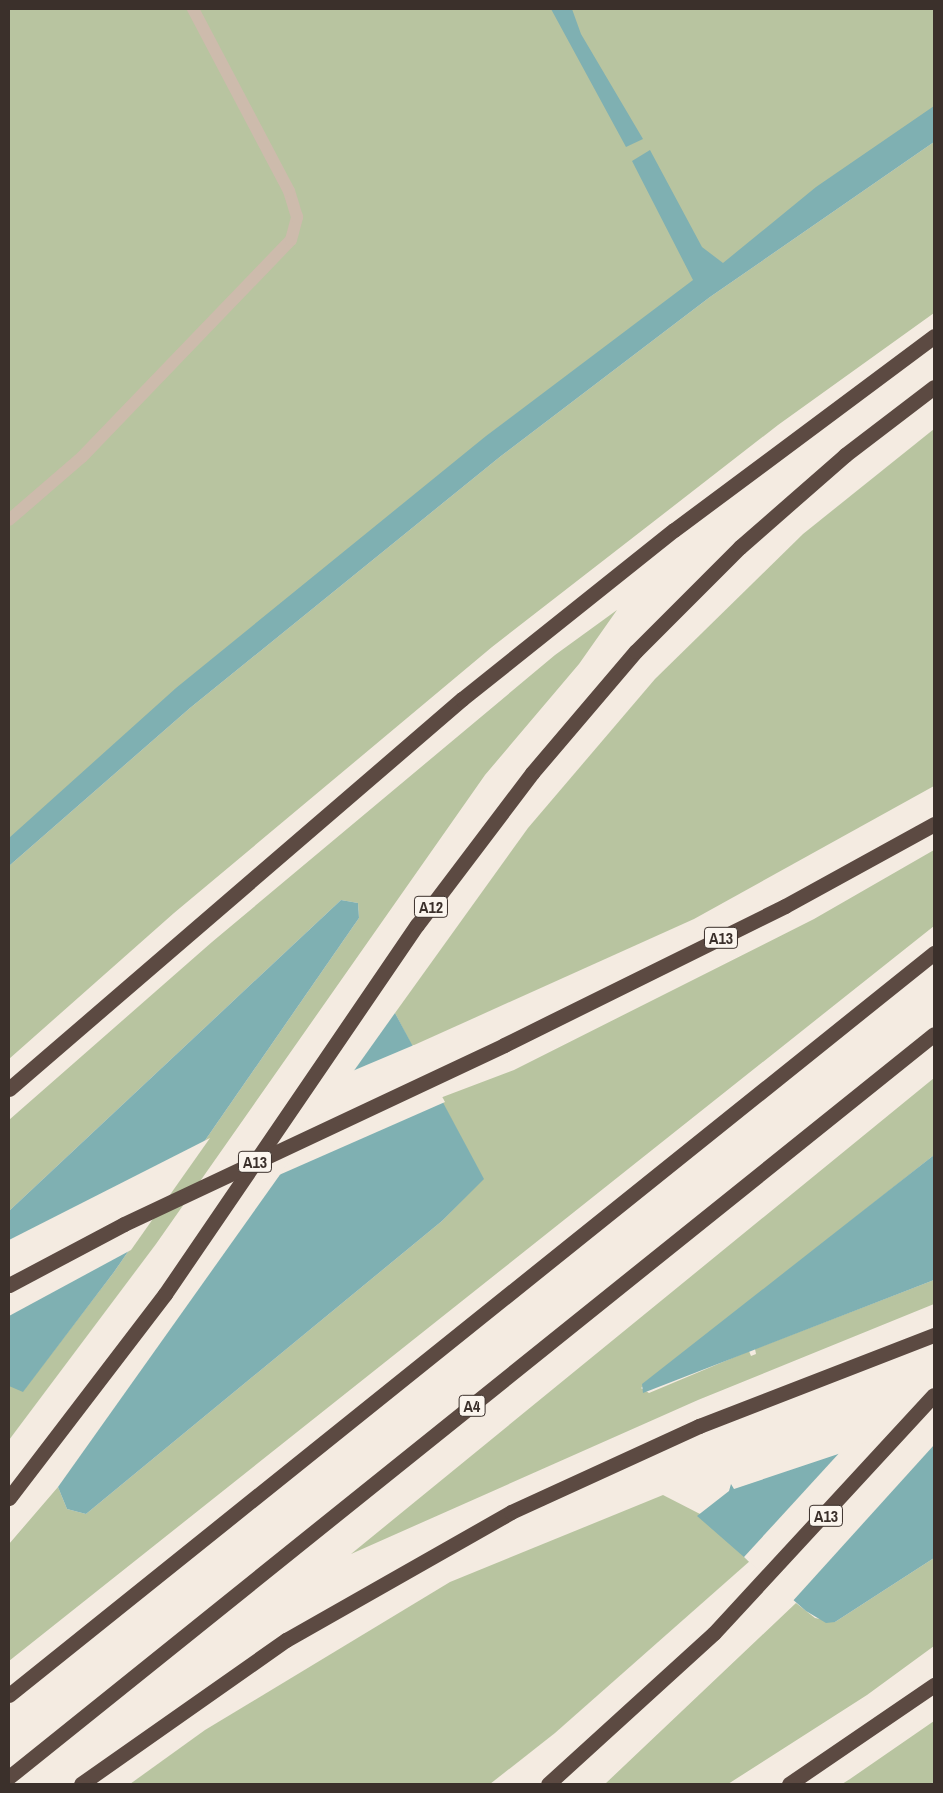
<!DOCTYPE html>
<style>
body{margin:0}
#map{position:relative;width:943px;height:1793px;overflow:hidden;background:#f4ebe1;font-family:"Archivo Narrow",sans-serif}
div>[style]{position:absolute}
.green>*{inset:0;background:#b8c4a0}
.water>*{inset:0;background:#7fb0b2}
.pier>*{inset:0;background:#f4ebe1}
.minor>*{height:12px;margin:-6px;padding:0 6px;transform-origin:6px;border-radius:6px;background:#cdbbac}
.highway>*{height:15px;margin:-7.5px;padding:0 7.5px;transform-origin:7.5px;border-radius:7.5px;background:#5c4a42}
.highway-bridge>*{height:15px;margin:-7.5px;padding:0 7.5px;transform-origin:7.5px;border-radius:7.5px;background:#5c4a42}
span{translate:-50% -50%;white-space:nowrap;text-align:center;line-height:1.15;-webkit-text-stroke:5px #fbf5ee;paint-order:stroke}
.shield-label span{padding:1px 4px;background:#fbf5ee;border:1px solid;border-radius:4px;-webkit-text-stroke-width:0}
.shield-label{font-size:16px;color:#3b302b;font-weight:700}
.frame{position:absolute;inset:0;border:10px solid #3b302b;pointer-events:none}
</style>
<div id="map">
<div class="green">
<i style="clip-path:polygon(9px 9px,934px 9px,934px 130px,707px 288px,9px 854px)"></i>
<i style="clip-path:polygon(934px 142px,934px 313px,778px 425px,492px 647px,174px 913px,9px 1059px,9px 866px,190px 708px,501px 456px,710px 297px)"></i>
<i style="clip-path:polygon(934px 429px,934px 786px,694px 919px,412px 1046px,395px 1013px,528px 828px,655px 679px,803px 534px)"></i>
<i style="clip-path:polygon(617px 610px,579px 664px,485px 775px,156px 1244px,9px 1440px,9px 1385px,23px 1391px,114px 1272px,359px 918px,358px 903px,341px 900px,9px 1211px,9px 1120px,212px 942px,555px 655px)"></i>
<i style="clip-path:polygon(934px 850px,934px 926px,9px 1661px,9px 1544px,58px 1487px,67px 1509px,86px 1514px,442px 1221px,483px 1179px,440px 1098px,514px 1070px,814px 919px)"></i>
<i style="clip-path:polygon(934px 1078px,934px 1155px,641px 1388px,649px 1393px,749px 1351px,751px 1356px,756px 1354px,755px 1349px,934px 1280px,934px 1304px,698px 1400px,351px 1554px)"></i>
<i style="clip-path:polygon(663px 1495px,702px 1515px,751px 1560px,555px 1733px,490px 1784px,130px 1784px,205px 1730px,450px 1582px)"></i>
<i style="clip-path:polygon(934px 1558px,934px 1646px,867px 1695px,728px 1784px,605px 1784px,796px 1603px,815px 1618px,835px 1622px)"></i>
<i style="clip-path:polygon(934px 1721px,934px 1784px,842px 1784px,850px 1779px)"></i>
</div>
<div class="water">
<i style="clip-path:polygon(551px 9px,572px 9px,581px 34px,643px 139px,626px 147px)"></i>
<i style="clip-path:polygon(934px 106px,934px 142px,710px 297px,501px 456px,190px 708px,9px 866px,9px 838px,176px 688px,486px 436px,693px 280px,632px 161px,650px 150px,702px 247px,723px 263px,816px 187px)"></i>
<i style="clip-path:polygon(341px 900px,358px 903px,359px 918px,114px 1272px,23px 1392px,9px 1386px,9px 1211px)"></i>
<i style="clip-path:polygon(395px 1013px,484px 1179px,442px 1221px,86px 1514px,67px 1509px,58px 1487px)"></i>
<i style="clip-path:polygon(934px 1155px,934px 1280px,643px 1393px,642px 1384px)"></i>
<i style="clip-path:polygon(934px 1422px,934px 1558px,835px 1622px,826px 1623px,806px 1611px,697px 1516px,729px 1491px,731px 1484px,734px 1489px)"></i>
</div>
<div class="pier">
<i style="clip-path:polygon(414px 1045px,445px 1102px,279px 1175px,350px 1072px)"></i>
<i style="clip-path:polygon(210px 1138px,131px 1250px,9px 1316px,9px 1240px)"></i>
<i style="clip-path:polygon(934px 1419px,934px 1445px,791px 1603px,744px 1557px,842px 1450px)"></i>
</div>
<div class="minor">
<i style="left:9px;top:520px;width:96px;rotate:-40.8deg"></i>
<i style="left:82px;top:457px;width:301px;rotate:-46.1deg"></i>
<i style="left:291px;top:240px;width:24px;rotate:-75deg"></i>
<i style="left:297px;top:217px;width:27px;rotate:-107deg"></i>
<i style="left:289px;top:191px;width:206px;rotate:-117.8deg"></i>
</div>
<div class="highway">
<i style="left:504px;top:1045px;width:313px;rotate:-26.3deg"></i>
<i style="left:785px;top:906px;width:170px;rotate:-28.8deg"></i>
<i style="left:9px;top:1089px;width:598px;rotate:-40.73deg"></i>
<i style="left:462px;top:699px;width:271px;rotate:-38.6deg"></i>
<i style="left:674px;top:530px;width:324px;rotate:-36.7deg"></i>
<i style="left:9px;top:1498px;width:257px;rotate:-52.6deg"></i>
<i style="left:165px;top:1294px;width:447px;rotate:-55.7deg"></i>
<i style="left:417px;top:925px;width:191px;rotate:-52.9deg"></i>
<i style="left:532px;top:773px;width:160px;rotate:-49.6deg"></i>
<i style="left:636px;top:651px;width:147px;rotate:-45deg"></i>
<i style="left:740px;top:547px;width:140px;rotate:-41.2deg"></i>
<i style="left:845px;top:455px;width:112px;rotate:-37.4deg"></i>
<i style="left:9px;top:1695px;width:1186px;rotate:-38.74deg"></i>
<i style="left:9px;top:1777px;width:1186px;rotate:-38.77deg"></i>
<i style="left:81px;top:1784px;width:251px;rotate:-35.1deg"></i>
<i style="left:286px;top:1640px;width:259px;rotate:-29.6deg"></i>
<i style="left:511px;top:1512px;width:207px;rotate:-24.6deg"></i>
<i style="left:699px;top:1426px;width:252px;rotate:-21.2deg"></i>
<i style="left:548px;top:1784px;width:224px;rotate:-42.3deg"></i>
<i style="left:714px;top:1633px;width:324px;rotate:-47.3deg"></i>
<i style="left:789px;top:1784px;width:176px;rotate:-34.3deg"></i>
</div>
<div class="highway-bridge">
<i style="left:9px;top:1285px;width:130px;rotate:-27.9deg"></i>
<i style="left:124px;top:1224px;width:420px;rotate:-25.2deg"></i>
</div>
<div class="shield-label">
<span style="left:431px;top:907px">A12</span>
<span style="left:721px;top:938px">A13</span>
<span style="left:255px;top:1162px">A13</span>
<span style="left:472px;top:1406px">A4</span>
<span style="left:826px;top:1516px">A13</span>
</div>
<div class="frame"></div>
</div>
